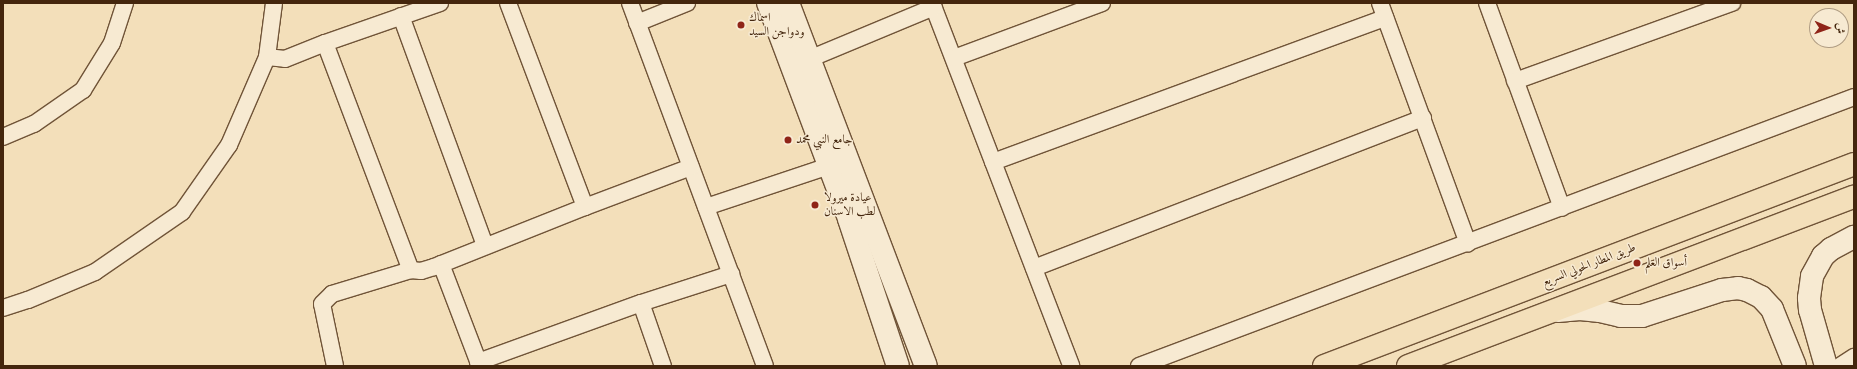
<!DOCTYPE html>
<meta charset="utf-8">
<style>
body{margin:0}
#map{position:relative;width:1857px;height:369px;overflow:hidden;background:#f3dfba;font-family:"IM FELL Great Primer",Amiri,serif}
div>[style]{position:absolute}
.roads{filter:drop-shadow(1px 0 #705438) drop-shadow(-1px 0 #705438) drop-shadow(0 1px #705438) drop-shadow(0 -1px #705438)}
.street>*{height:16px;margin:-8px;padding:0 8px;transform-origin:8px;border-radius:8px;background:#f7ead2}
.secondary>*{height:22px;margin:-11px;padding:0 11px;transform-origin:11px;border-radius:11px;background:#f7ead2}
.highway>*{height:22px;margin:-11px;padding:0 11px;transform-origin:11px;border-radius:11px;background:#f3dfba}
.dots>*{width:11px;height:11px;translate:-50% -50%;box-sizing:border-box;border:2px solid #f7ead2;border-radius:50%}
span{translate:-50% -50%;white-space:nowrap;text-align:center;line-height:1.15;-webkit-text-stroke:3px #f7ead2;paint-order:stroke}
.poi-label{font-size:12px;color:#44260d}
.left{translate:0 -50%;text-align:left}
.street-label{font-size:12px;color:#44260d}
.frame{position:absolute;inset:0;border:4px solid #44260d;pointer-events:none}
.north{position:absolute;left:1809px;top:8px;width:40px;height:40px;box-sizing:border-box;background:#f7ead2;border:1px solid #af9c83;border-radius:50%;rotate:92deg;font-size:11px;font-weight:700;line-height:16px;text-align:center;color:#44260d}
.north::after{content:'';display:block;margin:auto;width:14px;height:18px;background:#8f2418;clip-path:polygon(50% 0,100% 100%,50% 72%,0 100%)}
</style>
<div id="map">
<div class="roads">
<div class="street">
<i style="left:508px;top:3px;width:218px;rotate:69.3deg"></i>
<i style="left:630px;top:3px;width:387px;rotate:69.6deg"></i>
<i style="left:932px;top:3px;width:389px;rotate:69deg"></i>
<i style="left:1380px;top:3px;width:256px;rotate:69.9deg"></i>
<i style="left:1487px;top:3px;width:218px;rotate:69.9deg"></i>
<i style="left:401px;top:16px;width:245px;rotate:69.9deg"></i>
<i style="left:637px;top:23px;width:54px;rotate:-21.8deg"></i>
<i style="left:325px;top:43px;width:243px;rotate:69.3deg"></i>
<i style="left:267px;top:57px;width:18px;rotate:6deg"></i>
<i style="left:285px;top:59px;width:43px;rotate:-21.8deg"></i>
<i style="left:325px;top:43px;width:122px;rotate:-19.2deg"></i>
<i style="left:954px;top:58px;width:158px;rotate:-20.4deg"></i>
<i style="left:809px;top:59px;width:135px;rotate:-22.6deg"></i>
<i style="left:1515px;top:81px;width:231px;rotate:-19.8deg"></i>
<i style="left:3px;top:137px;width:34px;rotate:-23deg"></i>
<i style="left:34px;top:124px;width:60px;rotate:-34.8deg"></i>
<i style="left:83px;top:90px;width:55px;rotate:-58.3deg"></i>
<i style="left:112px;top:43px;width:42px;rotate:-72deg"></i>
<i style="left:993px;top:162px;width:418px;rotate:-20.2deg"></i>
<i style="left:706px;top:207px;width:130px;rotate:-18.4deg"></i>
<i style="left:441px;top:264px;width:109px;rotate:69.1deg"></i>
<i style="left:1034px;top:268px;width:417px;rotate:-21.1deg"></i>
<i style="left:641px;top:303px;width:67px;rotate:70.8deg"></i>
<i style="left:3px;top:308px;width:26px;rotate:-18deg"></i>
<i style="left:28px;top:300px;width:73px;rotate:-22.7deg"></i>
<i style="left:95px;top:272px;width:106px;rotate:-34.6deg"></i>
<i style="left:182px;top:212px;width:82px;rotate:-55deg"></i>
<i style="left:229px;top:145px;width:96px;rotate:-66.6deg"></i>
<i style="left:267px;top:57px;width:54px;rotate:-82.6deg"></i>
<i style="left:478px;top:362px;width:173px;rotate:-19.9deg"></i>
<i style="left:641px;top:303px;width:95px;rotate:-17.9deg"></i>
<i style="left:335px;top:366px;width:63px;rotate:-101.8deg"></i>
<i style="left:322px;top:304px;width:14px;rotate:-45deg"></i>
<i style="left:332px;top:294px;width:83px;rotate:-16.9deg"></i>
<i style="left:411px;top:270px;width:10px;rotate:6deg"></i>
<i style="left:421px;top:271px;width:14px;rotate:-17deg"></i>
<i style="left:434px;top:267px;width:162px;rotate:-21.7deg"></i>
<i style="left:585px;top:207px;width:113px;rotate:-20.7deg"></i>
<i style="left:1139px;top:366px;width:764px;rotate:-20.62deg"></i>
<i style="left:1840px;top:366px;width:17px;rotate:-33deg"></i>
</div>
<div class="secondary">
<i style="left:768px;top:3px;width:231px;rotate:69.4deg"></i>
<i style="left:849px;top:219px;width:155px;rotate:71.6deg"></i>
<i style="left:788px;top:3px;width:388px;rotate:69.2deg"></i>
<i style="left:1558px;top:311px;width:22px;rotate:-5deg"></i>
<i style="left:1580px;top:309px;width:20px;rotate:6deg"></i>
<i style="left:1600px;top:311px;width:22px;rotate:13deg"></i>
<i style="left:1621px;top:316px;width:21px"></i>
<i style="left:1642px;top:316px;width:84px;rotate:-18deg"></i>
<i style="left:1722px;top:290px;width:16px;rotate:-7deg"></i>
<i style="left:1738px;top:288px;width:9px;rotate:13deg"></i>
<i style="left:1747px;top:290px;width:16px;rotate:27deg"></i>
<i style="left:1761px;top:297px;width:16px;rotate:47deg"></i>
<i style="left:1772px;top:309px;width:61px;rotate:68deg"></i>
<i style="left:1826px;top:366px;width:58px;rotate:-105.9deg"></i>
<i style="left:1810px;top:310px;width:12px;rotate:-95deg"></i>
<i style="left:1809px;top:298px;width:22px;rotate:-82deg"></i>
<i style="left:1812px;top:276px;width:23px;rotate:-61deg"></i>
<i style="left:1823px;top:256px;width:11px;rotate:-41deg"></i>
<i style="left:1831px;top:249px;width:26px;rotate:-28deg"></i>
</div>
<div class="highway">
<i style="left:1324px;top:366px;width:567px;rotate:-20.86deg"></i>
<i style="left:1408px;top:366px;width:477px;rotate:-20.8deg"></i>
</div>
</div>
<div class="dots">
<i style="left:741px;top:25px;background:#8f2418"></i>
<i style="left:788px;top:140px;background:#8f2418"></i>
<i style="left:815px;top:205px;background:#8f2418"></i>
<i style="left:1637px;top:263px;background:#8f2418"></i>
</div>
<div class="poi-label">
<span class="left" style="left:749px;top:25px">اسماك<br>ودواجن السيد</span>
<span class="left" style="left:796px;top:140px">جامع النبي محمد</span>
<span class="left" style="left:824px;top:205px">عيادة ميرولا<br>لطب الاسنان</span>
<span class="left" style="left:1645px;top:263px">أسواق العلم</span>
</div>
<div class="street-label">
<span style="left:1589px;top:265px;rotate:-21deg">طريق المطار الحولي السريع</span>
</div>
<div class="frame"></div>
<div class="north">ش</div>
</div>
